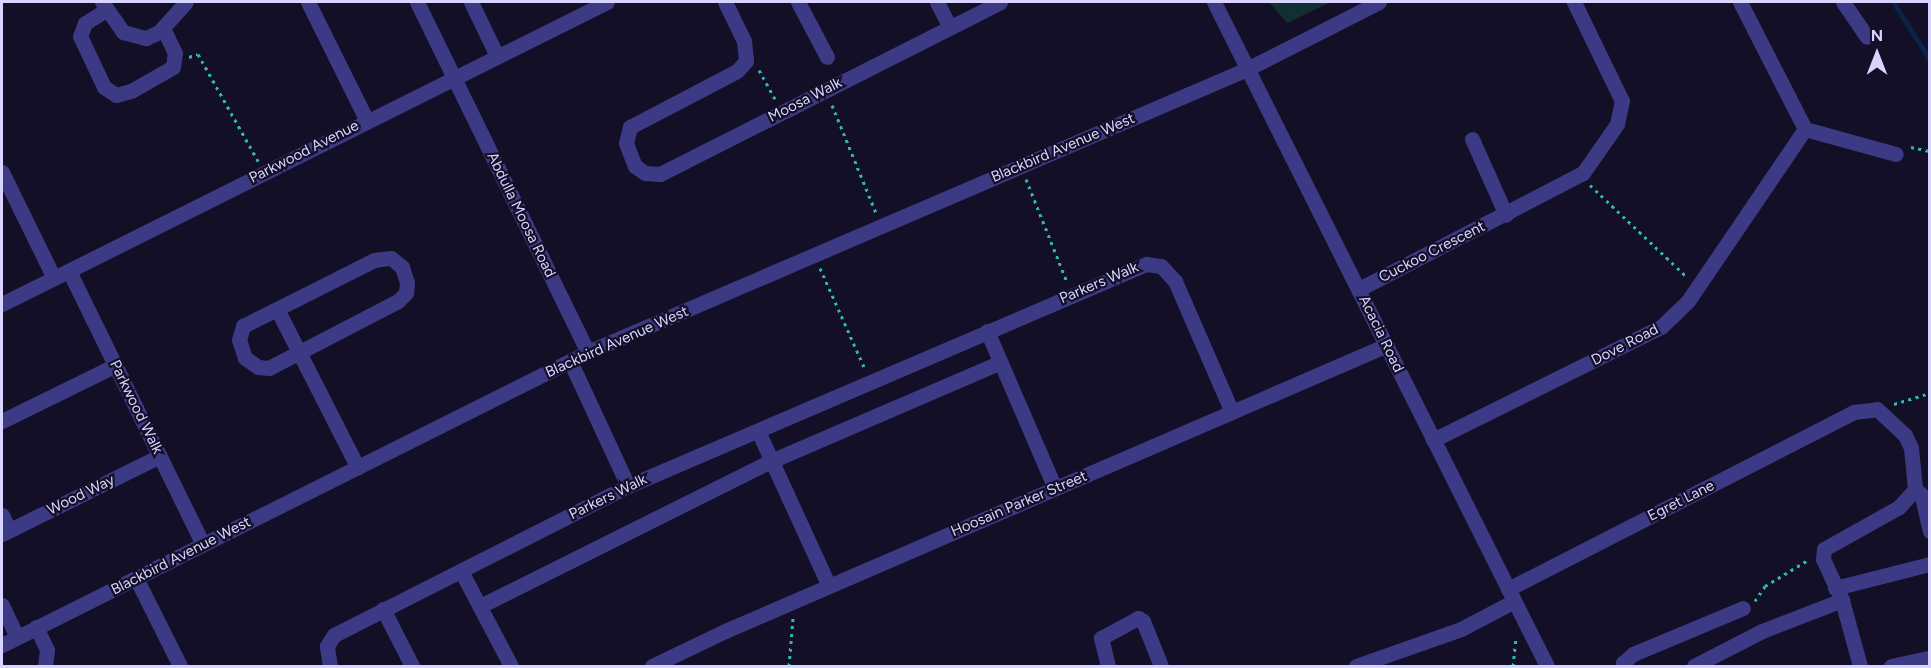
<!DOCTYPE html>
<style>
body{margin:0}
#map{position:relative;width:1931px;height:668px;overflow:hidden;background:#130f26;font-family:Figtree,sans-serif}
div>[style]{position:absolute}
.green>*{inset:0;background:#12302f}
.stream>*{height:5px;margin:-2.5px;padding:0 2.5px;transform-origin:2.5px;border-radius:2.5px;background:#0c2248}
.path>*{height:3px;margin-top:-1.5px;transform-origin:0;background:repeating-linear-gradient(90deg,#2fb8b0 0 3px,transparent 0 7.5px)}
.minor>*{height:15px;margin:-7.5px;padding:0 7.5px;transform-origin:7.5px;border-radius:7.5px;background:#3d3a85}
span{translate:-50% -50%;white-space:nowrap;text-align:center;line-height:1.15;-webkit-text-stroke:4.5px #130f26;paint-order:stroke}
.street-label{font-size:15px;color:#d9d4ff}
.frame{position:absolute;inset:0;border:3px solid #d9d4ff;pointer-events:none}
.north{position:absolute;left:1847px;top:24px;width:60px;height:60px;-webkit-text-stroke:4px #130f26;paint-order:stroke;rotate:0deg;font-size:16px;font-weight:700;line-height:24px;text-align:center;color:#d9d4ff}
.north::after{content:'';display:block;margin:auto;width:21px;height:27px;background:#d9d4ff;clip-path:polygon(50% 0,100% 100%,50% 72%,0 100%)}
</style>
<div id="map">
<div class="green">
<i style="clip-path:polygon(1269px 2px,1331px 2px,1287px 23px)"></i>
</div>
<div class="stream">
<i style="left:1893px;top:2px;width:69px;rotate:57.5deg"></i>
</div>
<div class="path">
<i style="left:189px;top:57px;width:9px;rotate:-18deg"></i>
<i style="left:198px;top:54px;width:123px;rotate:60.7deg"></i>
<i style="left:759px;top:70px;width:33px;rotate:61deg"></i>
<i style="left:832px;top:105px;width:117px;rotate:67.8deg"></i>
<i style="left:1911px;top:147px;width:19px;rotate:12deg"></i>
<i style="left:1026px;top:179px;width:111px;rotate:68.3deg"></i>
<i style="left:1590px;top:185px;width:134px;rotate:43.5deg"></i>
<i style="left:820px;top:268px;width:111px;rotate:66deg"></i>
<i style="left:1894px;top:404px;width:38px;rotate:-17deg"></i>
<i style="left:1755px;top:601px;width:18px;rotate:-56deg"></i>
<i style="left:1765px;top:586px;width:50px;rotate:-31.2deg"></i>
<i style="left:789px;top:666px;width:48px;rotate:-85.2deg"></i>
<i style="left:1513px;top:666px;width:27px;rotate:-84deg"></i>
</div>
<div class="minor">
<i style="left:102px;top:2px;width:37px;rotate:55deg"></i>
<i style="left:123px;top:32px;width:24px;rotate:15deg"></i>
<i style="left:146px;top:38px;width:14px;rotate:-25deg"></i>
<i style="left:159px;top:32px;width:40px;rotate:-48deg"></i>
<i style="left:308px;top:2px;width:133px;rotate:63.6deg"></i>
<i style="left:417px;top:2px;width:390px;rotate:64deg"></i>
<i style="left:471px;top:2px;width:60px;rotate:64.3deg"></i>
<i style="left:725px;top:2px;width:43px;rotate:64deg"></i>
<i style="left:744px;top:41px;width:20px;rotate:84deg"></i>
<i style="left:746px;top:61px;width:13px;rotate:132deg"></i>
<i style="left:737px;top:71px;width:121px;rotate:152.4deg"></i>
<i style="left:630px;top:127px;width:16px;rotate:104deg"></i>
<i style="left:626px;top:143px;width:25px;rotate:69deg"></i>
<i style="left:635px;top:166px;width:12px;rotate:35deg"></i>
<i style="left:645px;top:173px;width:15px;rotate:4deg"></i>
<i style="left:660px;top:174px;width:381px;rotate:-26.8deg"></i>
<i style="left:798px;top:2px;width:62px;rotate:62.2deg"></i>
<i style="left:937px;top:2px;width:28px;rotate:63deg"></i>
<i style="left:1214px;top:2px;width:743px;rotate:63.37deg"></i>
<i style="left:1843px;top:2px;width:42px;rotate:55.6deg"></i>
<i style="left:106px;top:10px;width:25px;rotate:148deg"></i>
<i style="left:85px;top:23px;width:14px;rotate:111deg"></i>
<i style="left:80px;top:36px;width:56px;rotate:64.8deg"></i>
<i style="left:104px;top:87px;width:14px;rotate:34deg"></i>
<i style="left:116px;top:95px;width:16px;rotate:-15deg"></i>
<i style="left:131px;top:91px;width:48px;rotate:-29.7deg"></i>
<i style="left:173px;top:67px;width:14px;rotate:-82deg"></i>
<i style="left:175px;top:53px;width:28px;rotate:-116deg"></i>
<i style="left:1805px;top:129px;width:94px;rotate:15.4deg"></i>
<i style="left:1472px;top:139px;width:83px;rotate:65.9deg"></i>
<i style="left:2px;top:172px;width:118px;rotate:63.9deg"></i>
<i style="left:391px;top:258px;width:14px;rotate:39deg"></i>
<i style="left:402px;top:267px;width:16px;rotate:72deg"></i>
<i style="left:407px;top:282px;width:11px;rotate:95deg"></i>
<i style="left:406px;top:293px;width:11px;rotate:135deg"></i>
<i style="left:398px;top:301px;width:145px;rotate:152.6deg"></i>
<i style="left:269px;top:368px;width:11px;rotate:-175deg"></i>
<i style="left:258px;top:367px;width:16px;rotate:-145deg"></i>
<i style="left:245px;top:358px;width:19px;rotate:-108deg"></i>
<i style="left:239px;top:340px;width:15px;rotate:-74deg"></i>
<i style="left:243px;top:326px;width:147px;rotate:-26.7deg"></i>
<i style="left:374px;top:260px;width:17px;rotate:-7deg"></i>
<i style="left:69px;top:271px;width:304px;rotate:63.9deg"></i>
<i style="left:1359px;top:289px;width:252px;rotate:-27.4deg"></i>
<i style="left:1583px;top:173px;width:60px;rotate:-55.2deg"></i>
<i style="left:1617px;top:124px;width:24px;rotate:-78deg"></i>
<i style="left:1622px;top:101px;width:110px;rotate:-115.9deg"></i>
<i style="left:2px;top:304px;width:676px;rotate:-26.53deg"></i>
<i style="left:277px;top:309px;width:178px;rotate:63deg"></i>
<i style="left:987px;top:331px;width:171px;rotate:66.6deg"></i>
<i style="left:570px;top:361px;width:138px;rotate:65.1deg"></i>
<i style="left:2px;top:421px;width:127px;rotate:-26.2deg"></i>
<i style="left:758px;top:431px;width:170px;rotate:65.4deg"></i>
<i style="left:1433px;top:440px;width:254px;rotate:-26.4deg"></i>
<i style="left:1661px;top:327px;width:37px;rotate:-44deg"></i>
<i style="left:1688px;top:301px;width:208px;rotate:-55.8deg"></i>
<i style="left:1805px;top:129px;width:143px;rotate:-117.1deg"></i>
<i style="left:1922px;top:497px;width:35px;rotate:77deg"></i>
<i style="left:2px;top:515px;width:17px;rotate:65deg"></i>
<i style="left:2px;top:534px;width:176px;rotate:-26.3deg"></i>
<i style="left:461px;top:571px;width:107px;rotate:62.2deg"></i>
<i style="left:136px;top:578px;width:98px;rotate:63.4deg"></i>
<i style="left:1835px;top:588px;width:98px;rotate:-14.2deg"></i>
<i style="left:1508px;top:589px;width:389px;rotate:-27.1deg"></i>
<i style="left:1854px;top:412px;width:23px;rotate:-7deg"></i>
<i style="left:1877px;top:409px;width:38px;rotate:43deg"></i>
<i style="left:1905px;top:435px;width:14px;rotate:65deg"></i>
<i style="left:1911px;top:448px;width:41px;rotate:84.4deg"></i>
<i style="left:1915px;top:489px;width:20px;rotate:41deg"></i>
<i style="left:2px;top:605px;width:35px;rotate:65deg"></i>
<i style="left:480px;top:606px;width:325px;rotate:-26.5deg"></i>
<i style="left:771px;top:461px;width:250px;rotate:-23.3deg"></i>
<i style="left:383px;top:609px;width:64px;rotate:63deg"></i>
<i style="left:36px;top:627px;width:25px;rotate:64deg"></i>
<i style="left:47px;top:650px;width:16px;rotate:97deg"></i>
<i style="left:2px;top:645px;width:655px;rotate:-26.57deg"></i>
<i style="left:588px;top:352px;width:717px;rotate:-23.24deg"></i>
<i style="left:1247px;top:69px;width:148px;rotate:-26.9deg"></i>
<i style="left:330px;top:666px;width:20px;rotate:-99deg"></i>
<i style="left:327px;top:646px;width:13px;rotate:-58deg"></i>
<i style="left:334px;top:635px;width:330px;rotate:-26.9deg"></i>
<i style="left:628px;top:486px;width:564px;rotate:-23.2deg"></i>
<i style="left:1146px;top:264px;width:15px;rotate:8deg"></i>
<i style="left:1161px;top:266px;width:21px;rotate:47deg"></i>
<i style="left:1175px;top:281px;width:143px;rotate:66.5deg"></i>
<i style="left:652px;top:666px;width:81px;rotate:-25.6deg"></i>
<i style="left:725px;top:631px;width:721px;rotate:-23.37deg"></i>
<i style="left:1108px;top:666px;width:29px;rotate:-104deg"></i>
<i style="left:1101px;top:638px;width:42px;rotate:-28.4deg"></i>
<i style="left:1138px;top:618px;width:6px;rotate:31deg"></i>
<i style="left:1143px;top:621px;width:48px;rotate:68.2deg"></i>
<i style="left:1356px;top:666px;width:111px;rotate:-19.4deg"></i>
<i style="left:1461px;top:629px;width:60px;rotate:-27.8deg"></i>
<i style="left:1625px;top:666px;width:4px;rotate:-124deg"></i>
<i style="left:1623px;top:663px;width:13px;rotate:-42deg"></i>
<i style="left:1633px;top:654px;width:119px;rotate:-22.7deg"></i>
<i style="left:1694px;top:666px;width:76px;rotate:-27.2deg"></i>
<i style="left:1762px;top:631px;width:86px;rotate:-21.2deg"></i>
<i style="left:1860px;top:666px;width:68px;rotate:-105.3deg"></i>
<i style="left:1842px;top:600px;width:45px;rotate:-114.9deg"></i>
<i style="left:1823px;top:559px;width:10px;rotate:-84deg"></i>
<i style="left:1824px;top:549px;width:86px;rotate:-29.2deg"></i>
<i style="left:1899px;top:507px;width:24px;rotate:-48deg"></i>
<i style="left:1891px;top:666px;width:40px;rotate:-12deg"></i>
</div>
<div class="street-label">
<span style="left:805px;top:100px;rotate:-27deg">Moosa Walk</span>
<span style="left:1063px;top:148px;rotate:-23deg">Blackbird Avenue West</span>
<span style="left:304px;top:152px;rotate:-27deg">Parkwood Avenue</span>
<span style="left:521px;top:215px;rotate:64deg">Abdulla Moosa Road</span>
<span style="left:1432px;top:252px;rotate:-27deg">Cuckoo Crescent</span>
<span style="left:1099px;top:283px;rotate:-23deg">Parkers Walk</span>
<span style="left:1381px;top:334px;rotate:64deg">Acacia Road</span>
<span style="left:617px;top:342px;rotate:-24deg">Blackbird Avenue West</span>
<span style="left:1625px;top:345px;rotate:-27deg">Dove Road</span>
<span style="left:136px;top:407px;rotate:64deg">Parkwood Walk</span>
<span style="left:81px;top:495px;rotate:-26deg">Wood Way</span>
<span style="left:608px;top:497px;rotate:-26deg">Parkers Walk</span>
<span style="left:1681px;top:501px;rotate:-27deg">Egret Lane</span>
<span style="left:1019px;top:504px;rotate:-23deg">Hoosain Parker Street</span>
<span style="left:181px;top:556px;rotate:-27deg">Blackbird Avenue West</span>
</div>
<div class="frame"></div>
<div class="north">N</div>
</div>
